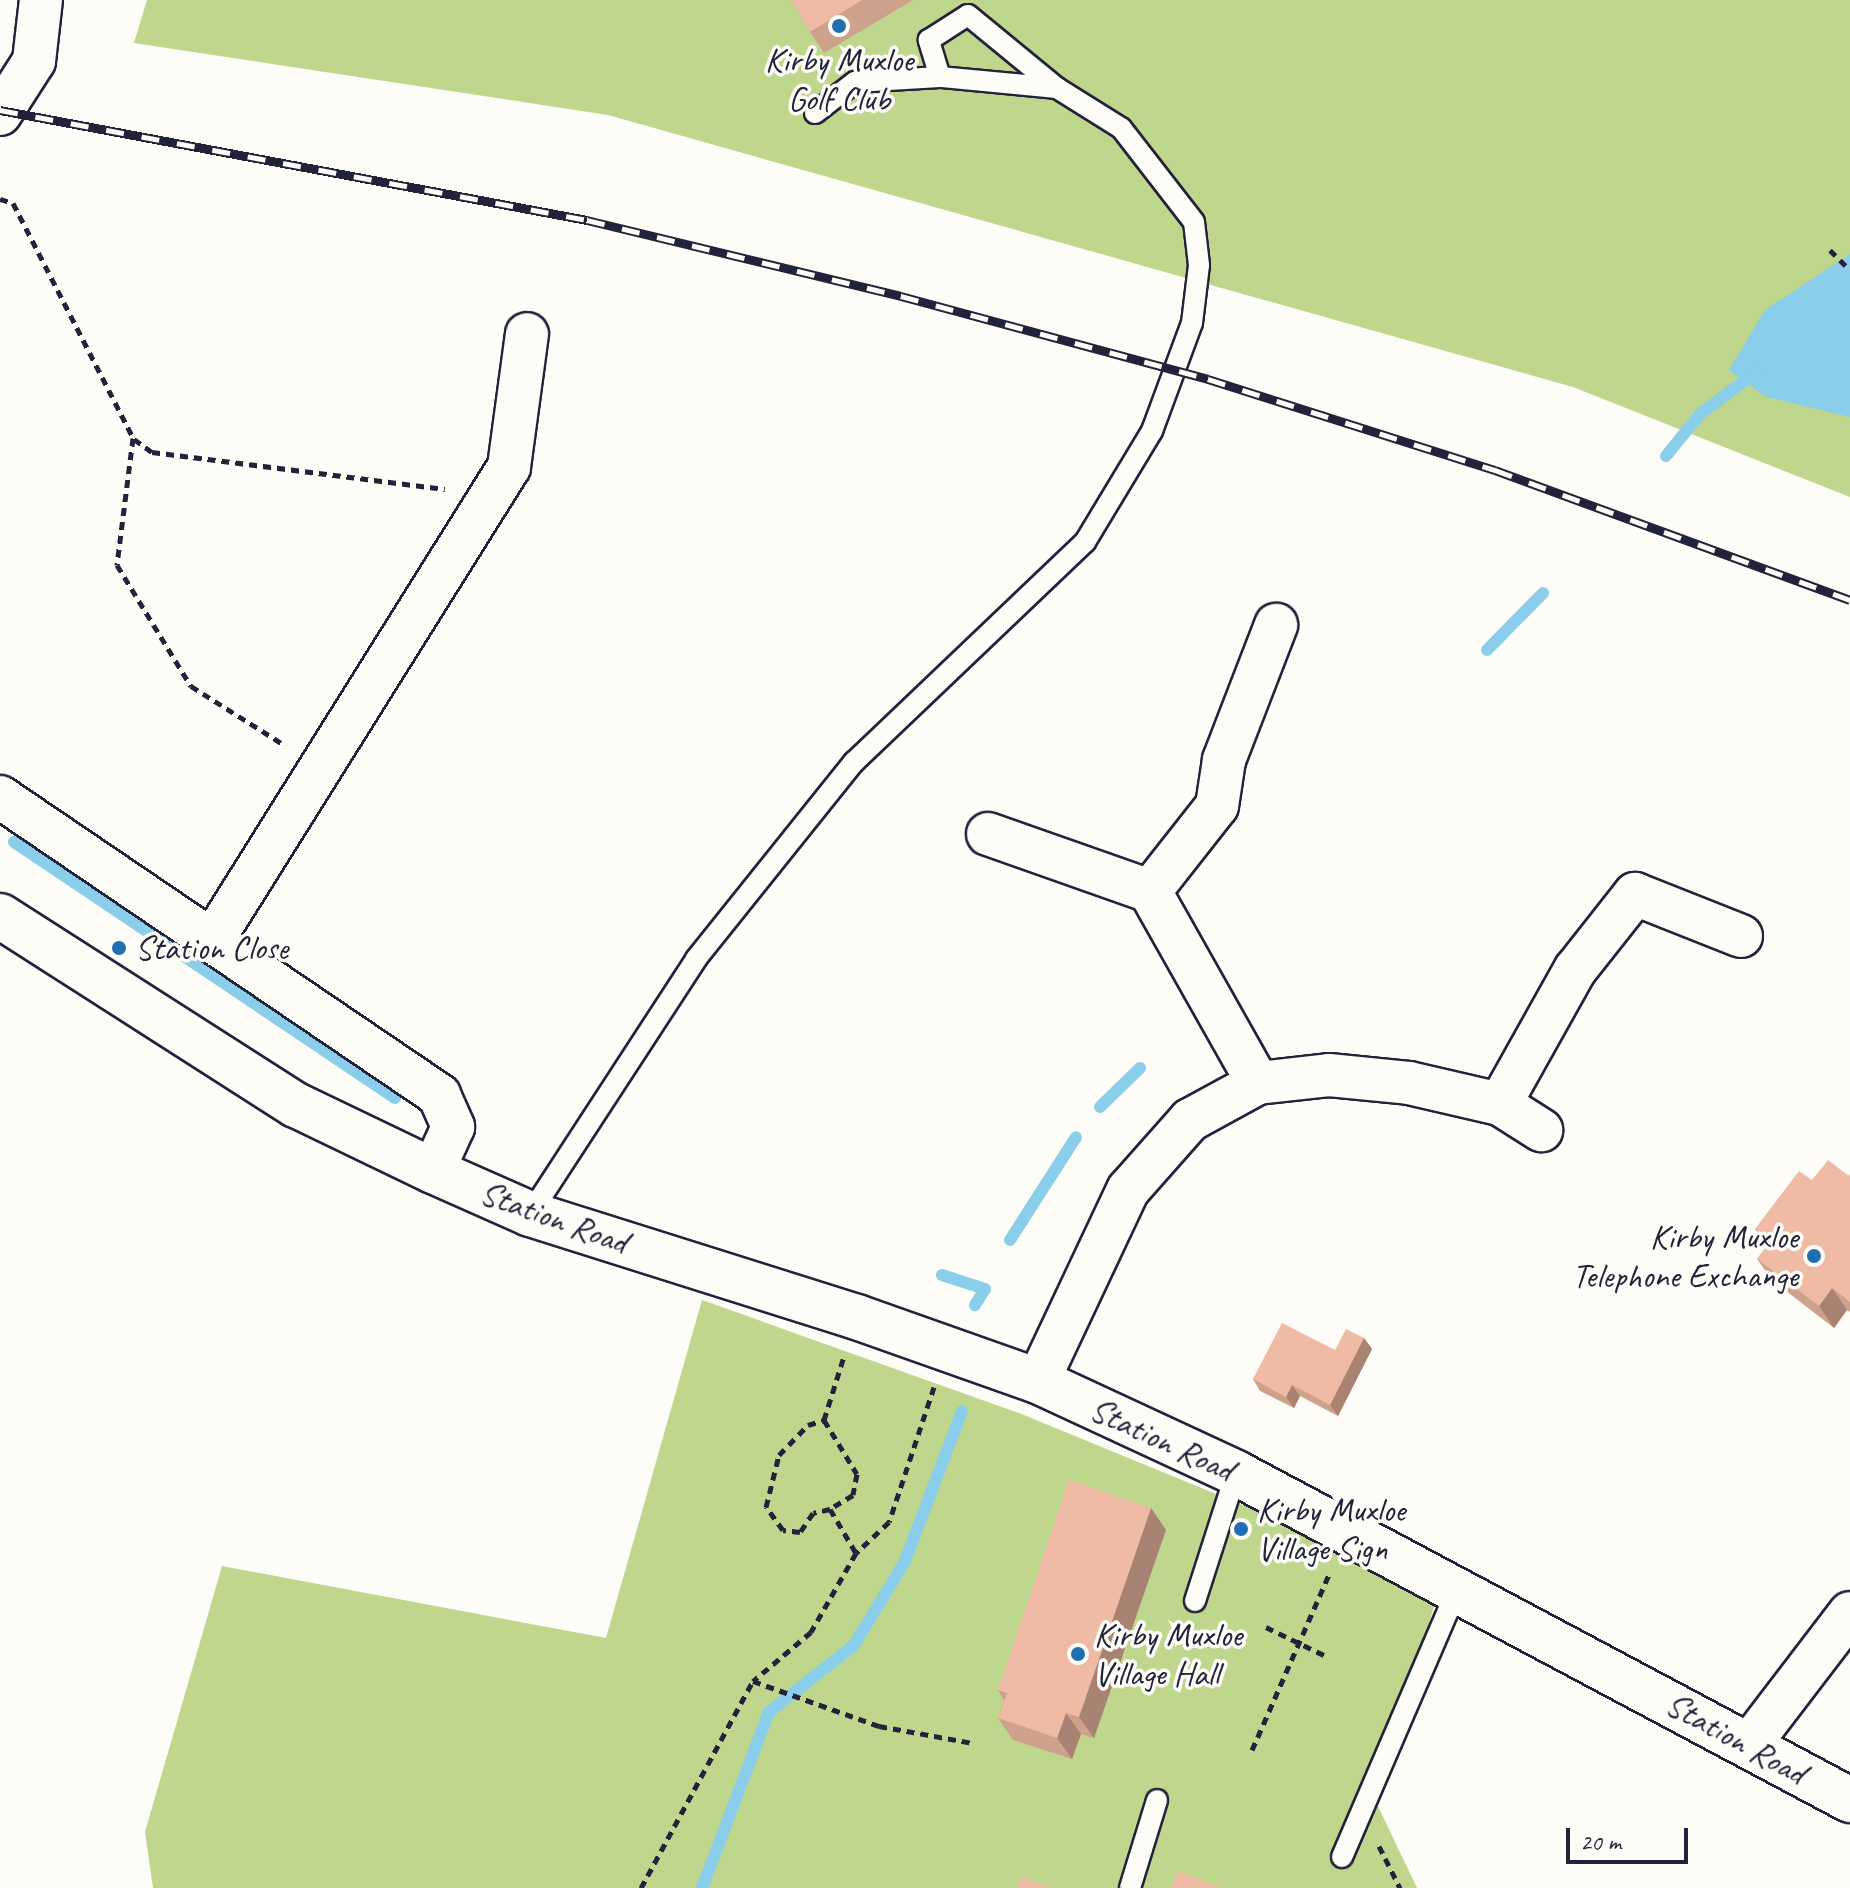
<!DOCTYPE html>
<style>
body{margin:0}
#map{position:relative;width:1850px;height:1888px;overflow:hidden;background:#fdfcf7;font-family:Caveat,sans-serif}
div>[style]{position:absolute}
.green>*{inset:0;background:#bfd78d}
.water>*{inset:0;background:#8aceeb}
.stream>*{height:12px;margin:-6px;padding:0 6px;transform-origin:6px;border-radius:6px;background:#8aceeb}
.path>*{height:5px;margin-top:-2.5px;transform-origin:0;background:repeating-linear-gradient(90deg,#22223b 0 8px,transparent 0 14px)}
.roads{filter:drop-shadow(2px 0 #22223b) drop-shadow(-2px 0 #22223b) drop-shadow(0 2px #22223b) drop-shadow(0 -2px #22223b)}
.lane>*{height:20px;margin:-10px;padding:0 10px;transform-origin:10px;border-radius:10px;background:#fdfcf7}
.street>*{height:42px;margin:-21px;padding:0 21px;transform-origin:21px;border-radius:21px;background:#fdfcf7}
.secondary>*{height:44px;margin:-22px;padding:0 22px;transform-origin:22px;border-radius:22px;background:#fdfcf7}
.rail>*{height:9px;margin-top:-4.5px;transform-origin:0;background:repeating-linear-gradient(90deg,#fdfcf7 0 18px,#22223b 0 36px);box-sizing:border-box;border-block:2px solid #22223b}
.wall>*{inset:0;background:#cea18d}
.shaded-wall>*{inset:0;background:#a88373}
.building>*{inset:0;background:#f0bba4}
.dots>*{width:22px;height:22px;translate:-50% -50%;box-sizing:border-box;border:4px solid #fdfcf7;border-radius:50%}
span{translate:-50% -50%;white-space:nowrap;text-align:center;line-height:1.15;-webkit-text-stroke:7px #fdfcf7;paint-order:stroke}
.poi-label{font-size:34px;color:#22223b}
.left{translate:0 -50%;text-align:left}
.right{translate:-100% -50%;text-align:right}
.street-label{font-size:34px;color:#22223b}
.scale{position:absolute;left:1566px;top:1828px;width:122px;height:36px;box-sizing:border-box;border:4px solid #22223b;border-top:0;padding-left:10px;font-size:24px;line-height:28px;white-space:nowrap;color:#22223b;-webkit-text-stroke:6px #fdfcf7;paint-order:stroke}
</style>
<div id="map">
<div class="green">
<i style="clip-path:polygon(147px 0,1850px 0,1850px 497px,1573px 387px,608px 115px,134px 43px)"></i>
<i style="clip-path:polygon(702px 1300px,1019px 1413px,1440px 1586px,1376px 1802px,1417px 1888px,153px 1888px,145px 1832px,222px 1566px,606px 1638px)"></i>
</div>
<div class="water">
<i style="clip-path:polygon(1850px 254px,1850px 417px,1766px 397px,1729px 370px,1765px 310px)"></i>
</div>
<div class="stream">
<i style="left:1666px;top:456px;width:54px;rotate:-51deg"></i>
<i style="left:1700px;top:414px;width:69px;rotate:-36.7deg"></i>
<i style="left:1487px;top:650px;width:80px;rotate:-45.5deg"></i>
<i style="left:14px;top:842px;width:459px;rotate:33.9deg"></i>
<i style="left:1100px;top:1107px;width:56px;rotate:-44.3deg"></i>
<i style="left:1010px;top:1240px;width:122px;rotate:-57.3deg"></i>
<i style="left:942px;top:1275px;width:45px;rotate:18deg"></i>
<i style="left:985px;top:1289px;width:19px;rotate:122deg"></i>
<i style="left:702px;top:1888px;width:188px;rotate:-69.2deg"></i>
<i style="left:769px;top:1712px;width:108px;rotate:-38.2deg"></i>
<i style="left:854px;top:1645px;width:98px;rotate:-58.7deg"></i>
<i style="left:905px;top:1561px;width:160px;rotate:-69.2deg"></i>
</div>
<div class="path">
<i style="left:0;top:199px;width:14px;rotate:17deg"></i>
<i style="left:13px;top:203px;width:264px;rotate:62.9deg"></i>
<i style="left:133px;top:438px;width:128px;rotate:97.2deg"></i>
<i style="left:117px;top:565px;width:142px;rotate:58.6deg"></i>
<i style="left:191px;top:686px;width:112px;rotate:32.3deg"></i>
<i style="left:1830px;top:250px;width:28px;rotate:45deg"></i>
<i style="left:134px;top:439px;width:22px;rotate:36deg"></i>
<i style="left:152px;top:452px;width:295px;rotate:7.2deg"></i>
<i style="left:934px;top:1387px;width:142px;rotate:108.4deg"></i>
<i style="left:889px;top:1522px;width:45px;rotate:136.8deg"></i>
<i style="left:856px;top:1553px;width:91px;rotate:119.7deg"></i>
<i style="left:811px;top:1632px;width:76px;rotate:139.8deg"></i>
<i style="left:753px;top:1681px;width:134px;rotate:19.7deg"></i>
<i style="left:879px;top:1726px;width:96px;rotate:10.3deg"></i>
<i style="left:824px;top:1420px;width:67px;rotate:-72.6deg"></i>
<i style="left:830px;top:1509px;width:17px;rotate:167deg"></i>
<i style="left:813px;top:1513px;width:23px;rotate:124deg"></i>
<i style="left:800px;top:1532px;width:17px;rotate:-173deg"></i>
<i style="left:783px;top:1530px;width:29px;rotate:-126deg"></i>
<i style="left:766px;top:1507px;width:54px;rotate:-76deg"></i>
<i style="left:779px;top:1455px;width:42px;rotate:-46deg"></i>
<i style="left:808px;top:1425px;width:17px;rotate:-17deg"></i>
<i style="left:824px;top:1420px;width:63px;rotate:58.6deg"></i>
<i style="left:857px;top:1474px;width:21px;rotate:101deg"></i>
<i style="left:853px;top:1495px;width:27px;rotate:149deg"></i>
<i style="left:830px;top:1509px;width:51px;rotate:59.4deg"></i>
<i style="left:1266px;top:1627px;width:67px;rotate:25.8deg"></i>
<i style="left:1252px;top:1750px;width:194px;rotate:-66.3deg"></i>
<i style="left:1379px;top:1846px;width:47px;rotate:63.4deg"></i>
<i style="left:641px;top:1888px;width:235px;rotate:-61.6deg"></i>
</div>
<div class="roads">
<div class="lane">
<i style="left:815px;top:113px;width:51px;rotate:-37.8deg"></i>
<i style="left:855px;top:82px;width:85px;rotate:-3.4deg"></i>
<i style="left:530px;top:1214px;width:304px;rotate:-56.9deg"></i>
<i style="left:696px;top:959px;width:253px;rotate:-51.3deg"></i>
<i style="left:854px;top:762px;width:319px;rotate:-43.6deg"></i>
<i style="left:1085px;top:542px;width:130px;rotate:-58.9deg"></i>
<i style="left:1152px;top:431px;width:115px;rotate:-69.7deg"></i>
<i style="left:1192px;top:323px;width:58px;rotate:-83.1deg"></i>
<i style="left:1199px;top:265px;width:43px;rotate:-96.6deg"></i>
<i style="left:1194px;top:222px;width:119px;rotate:-127.8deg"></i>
<i style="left:1121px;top:128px;width:75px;rotate:-148deg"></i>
<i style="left:1057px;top:88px;width:118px;rotate:-174.6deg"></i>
<i style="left:940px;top:77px;width:39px;rotate:-107deg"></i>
<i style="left:929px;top:40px;width:46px;rotate:-32.7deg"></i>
<i style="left:968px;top:15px;width:115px;rotate:39.4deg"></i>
<i style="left:1195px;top:1601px;width:134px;rotate:-72.2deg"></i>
<i style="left:1342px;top:1857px;width:293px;rotate:-66.7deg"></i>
<i style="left:1130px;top:1888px;width:92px;rotate:-72.9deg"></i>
</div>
<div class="street">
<i style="left:0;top:114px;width:63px;rotate:-57.3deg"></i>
<i style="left:34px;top:61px;width:61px;rotate:-83.5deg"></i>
<i style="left:0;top:797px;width:531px;rotate:34.17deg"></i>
<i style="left:439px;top:1095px;width:35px;rotate:66deg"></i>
<i style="left:453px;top:1127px;width:48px;rotate:114.4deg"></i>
<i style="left:988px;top:834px;width:172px;rotate:19.4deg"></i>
<i style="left:212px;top:941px;width:559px;rotate:-57.93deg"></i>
<i style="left:509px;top:467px;width:134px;rotate:-82.3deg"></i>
<i style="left:1258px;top:1083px;width:220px;rotate:-119.4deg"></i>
<i style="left:1150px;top:891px;width:108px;rotate:-51.8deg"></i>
<i style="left:1217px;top:806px;width:47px;rotate:-81.3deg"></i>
<i style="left:1224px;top:760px;width:145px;rotate:-68.9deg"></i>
<i style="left:1500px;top:1104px;width:154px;rotate:-60.8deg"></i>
<i style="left:1575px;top:970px;width:97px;rotate:-51.7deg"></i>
<i style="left:1635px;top:894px;width:114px;rotate:21.6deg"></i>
<i style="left:1038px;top:1381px;width:211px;rotate:-64.8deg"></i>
<i style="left:1128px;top:1190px;width:94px;rotate:-48.5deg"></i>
<i style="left:1190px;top:1120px;width:77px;rotate:-28.6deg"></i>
<i style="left:1258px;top:1083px;width:71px;rotate:-6.4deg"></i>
<i style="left:1329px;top:1075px;width:80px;rotate:5.7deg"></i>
<i style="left:1409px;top:1083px;width:93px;rotate:13deg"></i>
<i style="left:1500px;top:1104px;width:49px;rotate:32.4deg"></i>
<i style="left:1749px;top:1745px;width:166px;rotate:-52.6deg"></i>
</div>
<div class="secondary">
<i style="left:0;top:916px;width:351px;rotate:32.6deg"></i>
<i style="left:296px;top:1105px;width:152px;rotate:25.7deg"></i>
<i style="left:433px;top:1171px;width:106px;rotate:23.9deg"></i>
<i style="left:530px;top:1214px;width:343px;rotate:17.5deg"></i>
<i style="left:857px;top:1317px;width:192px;rotate:19.5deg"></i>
<i style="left:1038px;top:1381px;width:218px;rotate:24.9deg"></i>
<i style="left:1236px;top:1473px;width:696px;rotate:28.04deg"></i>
</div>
</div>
<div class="rail">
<i style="left:0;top:110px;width:597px;rotate:10.61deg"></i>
<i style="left:587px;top:220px;width:323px;rotate:13.6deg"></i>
<i style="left:901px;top:296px;width:318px;rotate:15.1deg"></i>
<i style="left:1208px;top:379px;width:301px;rotate:17.6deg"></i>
<i style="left:1495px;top:470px;width:378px;rotate:20.1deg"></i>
</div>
<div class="wall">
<i style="clip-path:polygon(791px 0,913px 0,824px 53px,810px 32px)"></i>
<i style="clip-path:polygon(1850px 1174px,1850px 1312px,1847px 1310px,1834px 1328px,1772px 1280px,1757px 1259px,1767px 1246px,1755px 1229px,1812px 1180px,1849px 1176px)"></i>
<i style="clip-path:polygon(1364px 1338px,1372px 1349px,1338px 1416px,1300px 1396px,1294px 1408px,1260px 1391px,1253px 1379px,1335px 1350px)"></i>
<i style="clip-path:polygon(1151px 1508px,1166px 1530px,1094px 1738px,1081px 1734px,1072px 1759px,1013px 1740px,998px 1718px,1004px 1700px,998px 1690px)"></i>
</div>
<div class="shaded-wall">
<i style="clip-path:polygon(1832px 1288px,1847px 1310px,1834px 1328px,1819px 1306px)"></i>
<i style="clip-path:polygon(1364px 1338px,1372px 1349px,1338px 1416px,1330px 1405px)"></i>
<i style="clip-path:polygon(1292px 1385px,1300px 1396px,1294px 1408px,1286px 1397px)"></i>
<i style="clip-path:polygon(1151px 1508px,1166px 1530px,1094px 1738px,1079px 1717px)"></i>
<i style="clip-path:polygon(1066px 1713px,1081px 1734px,1072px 1759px,1057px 1738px)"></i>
</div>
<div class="building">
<i style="clip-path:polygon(791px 0,862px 0,810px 32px)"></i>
<i style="clip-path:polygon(1828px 1160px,1849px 1176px,1850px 1174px,1850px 1302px,1832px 1288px,1819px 1306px,1757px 1259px,1771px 1241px,1755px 1229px,1799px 1171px,1812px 1180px)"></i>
<i style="clip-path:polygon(1282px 1323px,1335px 1350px,1346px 1329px,1364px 1338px,1330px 1405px,1292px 1385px,1286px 1397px,1253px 1379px)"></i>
<i style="clip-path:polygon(1069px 1480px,1151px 1508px,1079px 1717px,1066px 1713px,1057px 1738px,998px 1718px,1007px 1693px,998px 1690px)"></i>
<i style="clip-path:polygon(1177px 1871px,1223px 1888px,1171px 1888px)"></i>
<i style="clip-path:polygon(1021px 1877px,1052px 1888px,1017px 1888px)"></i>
</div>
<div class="dots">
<i style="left:839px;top:26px;background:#1f6fb2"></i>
<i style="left:119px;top:948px;background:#1f6fb2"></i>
<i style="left:1814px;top:1256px;background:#1f6fb2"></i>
<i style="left:1241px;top:1529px;background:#1f6fb2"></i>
<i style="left:1078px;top:1654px;background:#1f6fb2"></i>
</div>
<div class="poi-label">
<span style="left:839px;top:79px">Kirby Muxloe<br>Golf Club</span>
<span class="left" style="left:135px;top:948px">Station Close</span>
<span class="right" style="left:1798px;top:1256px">Kirby Muxloe<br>Telephone Exchange</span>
<span class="left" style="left:1257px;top:1529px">Kirby Muxloe<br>Village Sign</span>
<span class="left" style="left:1094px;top:1654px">Kirby Muxloe<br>Village Hall</span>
</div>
<div class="street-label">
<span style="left:554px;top:1217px;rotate:20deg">Station Road</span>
<span style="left:1162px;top:1439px;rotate:25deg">Station Road</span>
<span style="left:1736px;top:1738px;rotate:29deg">Station Road</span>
</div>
<div class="scale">20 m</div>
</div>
